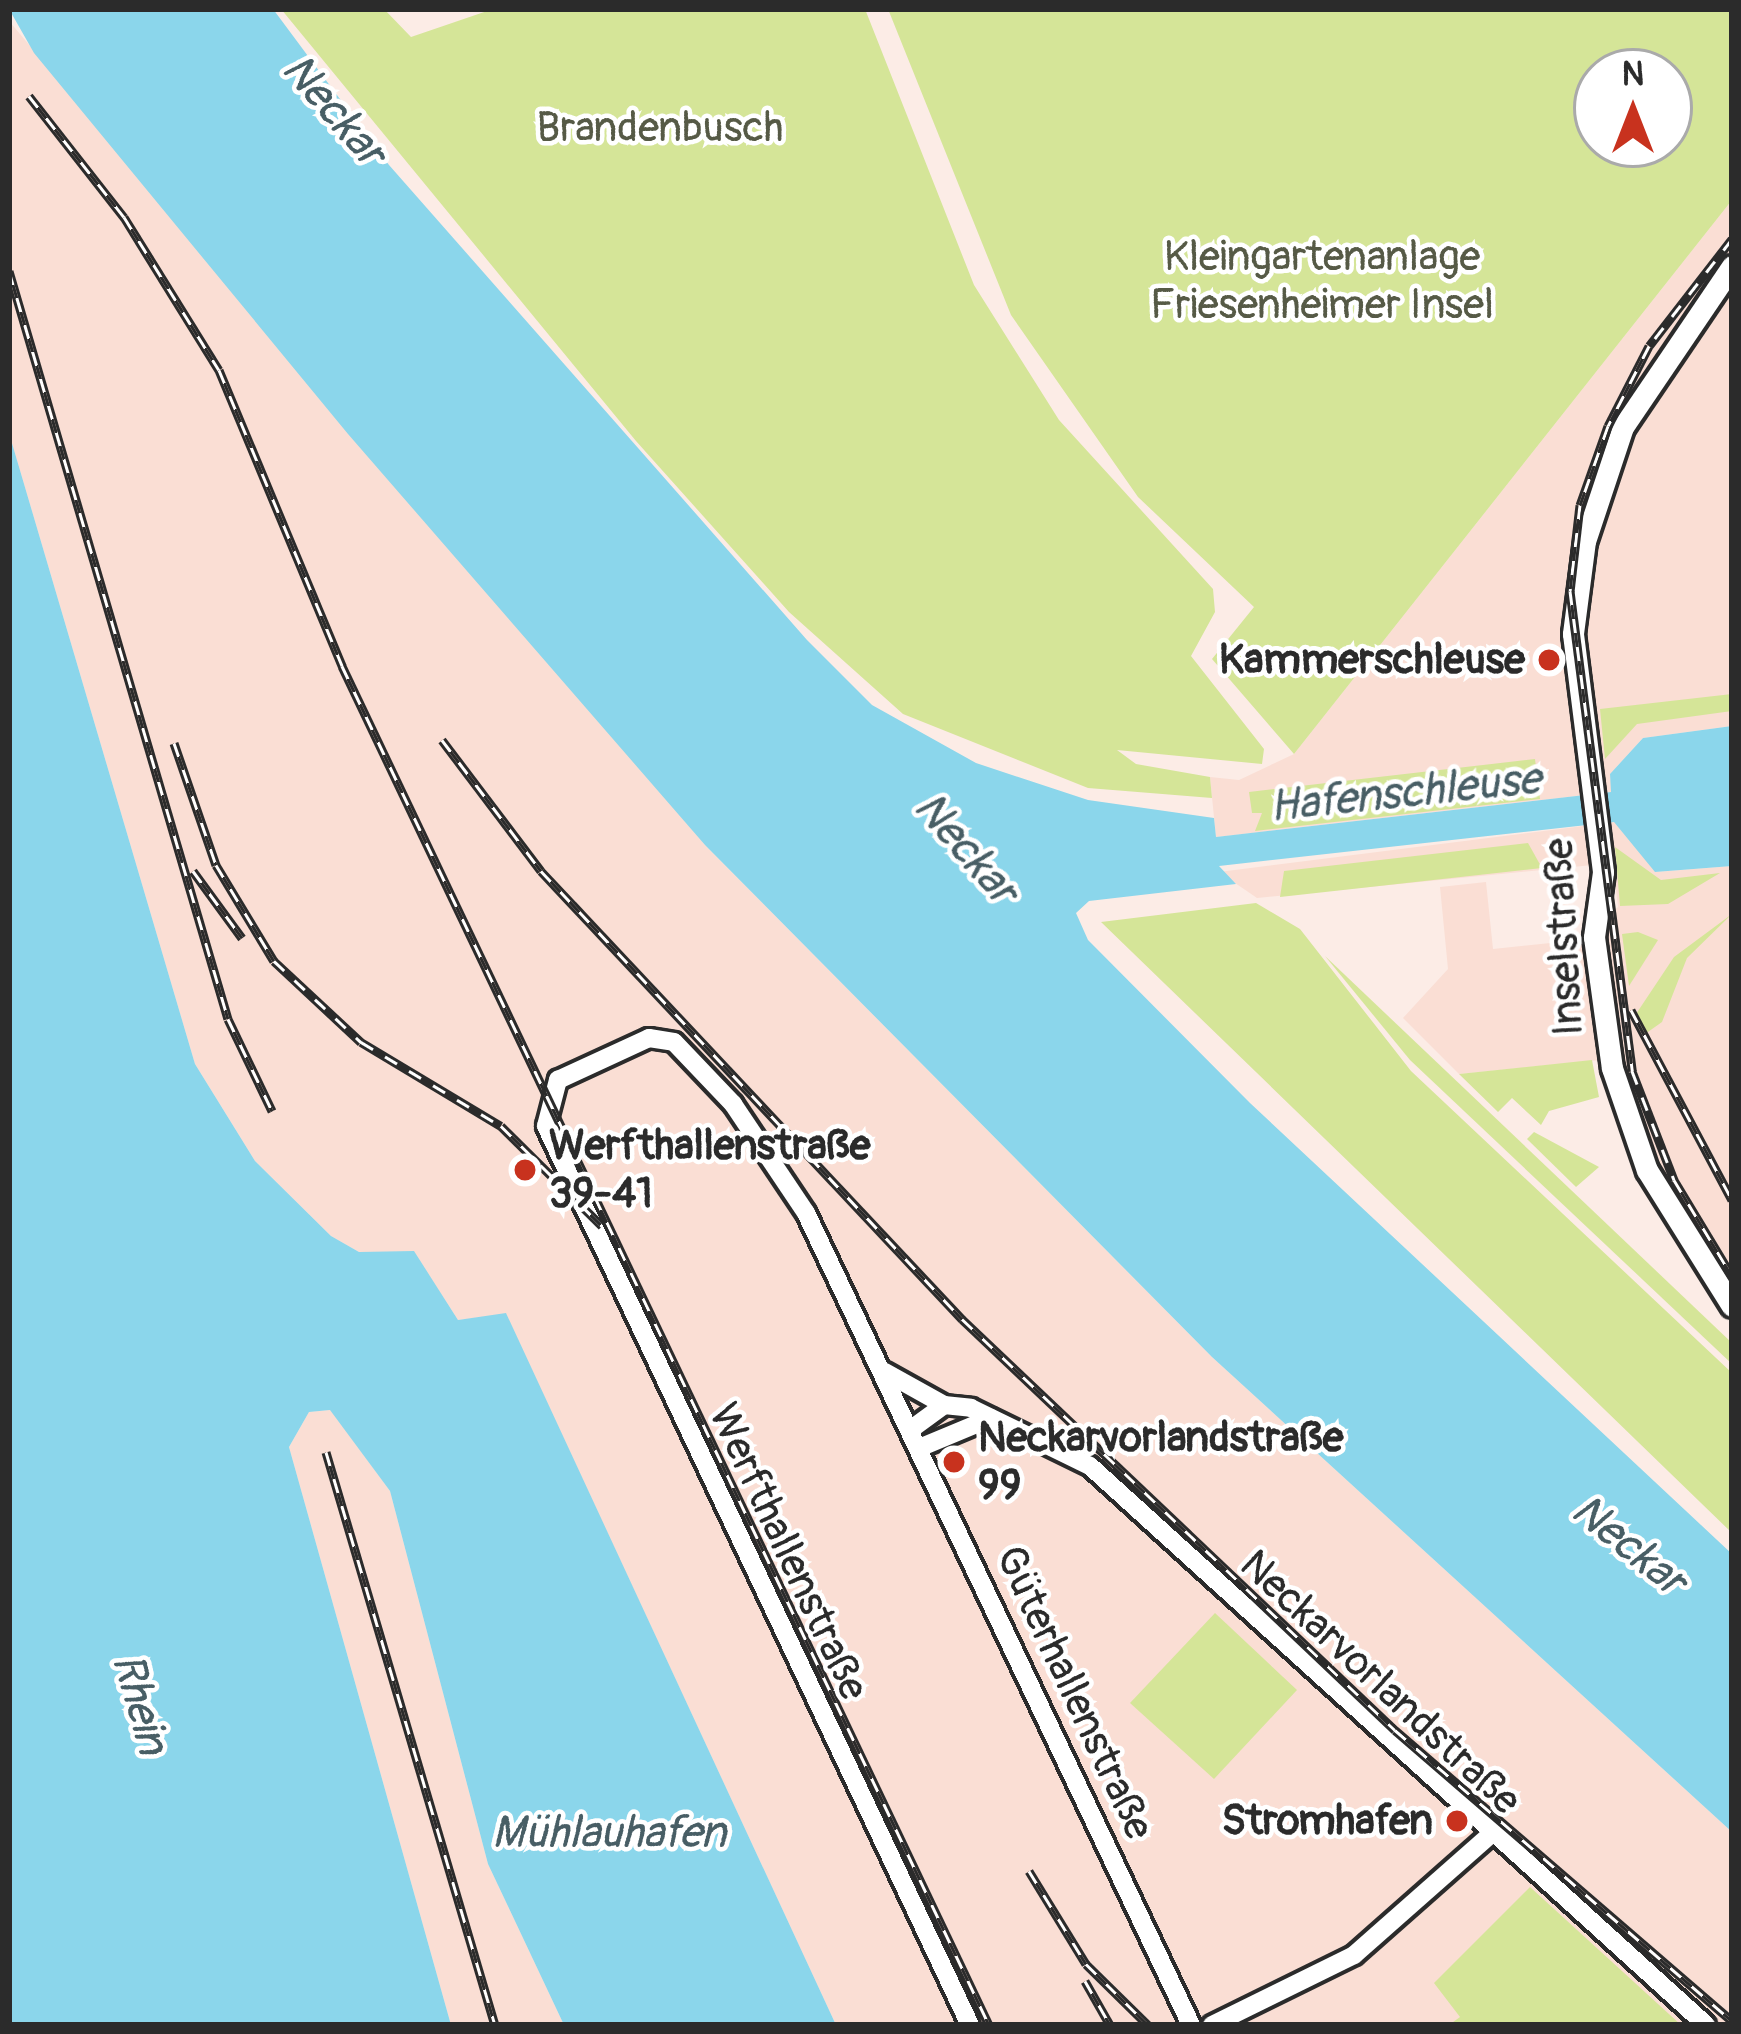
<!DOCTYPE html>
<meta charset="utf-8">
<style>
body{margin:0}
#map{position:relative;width:1741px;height:2034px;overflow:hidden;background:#fcece6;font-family:Pangolin,sans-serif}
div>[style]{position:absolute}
.built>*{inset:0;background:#faded4}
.green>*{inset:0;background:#d5e598}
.water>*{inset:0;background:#8bd6eb}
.roads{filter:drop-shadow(3px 0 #2b2b2b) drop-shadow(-3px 0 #2b2b2b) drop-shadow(0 3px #2b2b2b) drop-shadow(0 -3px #2b2b2b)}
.minor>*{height:18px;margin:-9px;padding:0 9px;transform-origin:9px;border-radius:9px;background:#fff}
.tertiary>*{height:21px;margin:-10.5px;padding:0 10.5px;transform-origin:10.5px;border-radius:10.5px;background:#fff}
.rail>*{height:9px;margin-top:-4.5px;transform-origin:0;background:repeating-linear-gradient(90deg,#fff 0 14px,#2b2b2b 0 28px);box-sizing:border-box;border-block:3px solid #2b2b2b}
.dots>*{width:33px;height:33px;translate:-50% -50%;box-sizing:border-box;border:6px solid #fff;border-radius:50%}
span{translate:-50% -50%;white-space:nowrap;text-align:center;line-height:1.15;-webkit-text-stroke:9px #fff;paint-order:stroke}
.park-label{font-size:42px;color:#565a46}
.poi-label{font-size:42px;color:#2b2b2b;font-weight:700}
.right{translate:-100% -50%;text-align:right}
.left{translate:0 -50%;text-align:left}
.street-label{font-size:42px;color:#2b2b2b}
.water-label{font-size:45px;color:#485e65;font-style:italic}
.frame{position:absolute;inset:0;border:12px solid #2b2b2b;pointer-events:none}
.north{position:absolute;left:1573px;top:48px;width:120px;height:120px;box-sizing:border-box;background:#fff;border:3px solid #aaa;border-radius:50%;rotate:0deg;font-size:33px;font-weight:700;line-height:48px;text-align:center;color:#2b2b2b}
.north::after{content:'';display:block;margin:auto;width:42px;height:54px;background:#c8321e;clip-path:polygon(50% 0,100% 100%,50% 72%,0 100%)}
</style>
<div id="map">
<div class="built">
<i style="clip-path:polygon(9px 21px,705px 845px,1212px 1357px,1732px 1832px,1732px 2025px,836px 2025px,506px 1314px,458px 1320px,414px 1252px,359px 1252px,331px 1236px,255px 1161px,195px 1064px,9px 433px)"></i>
<i style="clip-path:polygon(1732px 200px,1732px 726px,1643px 738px,1610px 774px,1612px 792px,1216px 837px,1210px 777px,1239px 780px,1294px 754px)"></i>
<i style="clip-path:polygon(1615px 822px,1656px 872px,1732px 866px,1732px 1283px,1655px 1158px,1621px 1058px,1459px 1074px,1403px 1018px,1448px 969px,1440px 887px,1486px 882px,1493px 949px,1579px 940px,1618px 907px,1613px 863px,1257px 898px,1219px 872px)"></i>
<i style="clip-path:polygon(331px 1410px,390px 1491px,488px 1864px,564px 2025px,451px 2025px,289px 1447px,309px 1412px)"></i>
</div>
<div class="green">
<i style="clip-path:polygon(281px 9px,384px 9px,411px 37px,493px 9px,865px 9px,974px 285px,1059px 420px,1213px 589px,1215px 612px,1191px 656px,1264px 749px,1262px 764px,1117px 750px,1136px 764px,1210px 777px,1212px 798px,1088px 788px,903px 714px,789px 612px,636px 441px)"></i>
<i style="clip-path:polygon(evenodd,888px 9px,1732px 9px,1732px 200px,1294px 754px,1212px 659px,1254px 607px,1138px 497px,1011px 315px,888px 9px,1597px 72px,1669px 72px,1669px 144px,1597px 144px,1597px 72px)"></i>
<i style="clip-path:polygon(1732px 694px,1732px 711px,1637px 724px,1605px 759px,1600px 709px)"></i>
<i style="clip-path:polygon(1535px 759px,1540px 799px,1255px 831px,1262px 813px,1252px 813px,1249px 792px)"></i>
<i style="clip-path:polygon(1528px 843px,1542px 868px,1280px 897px,1284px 871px)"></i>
<i style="clip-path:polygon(1615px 847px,1661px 880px,1720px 873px,1668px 904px,1620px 906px)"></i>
<i style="clip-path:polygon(1256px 903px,1300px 929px,1411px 1071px,1732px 1373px,1732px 1533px,1101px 922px)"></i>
<i style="clip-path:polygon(1732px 914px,1687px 958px,1662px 1022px,1645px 1034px,1636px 1014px,1674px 957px)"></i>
<i style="clip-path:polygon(1638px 932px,1658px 940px,1629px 986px,1622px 934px)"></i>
<i style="clip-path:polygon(1325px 956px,1732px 1343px,1732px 1364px,1410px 1060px)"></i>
<i style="clip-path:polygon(1592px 1060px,1599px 1097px,1549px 1111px,1541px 1125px,1512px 1098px,1498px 1112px,1459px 1074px)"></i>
<i style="clip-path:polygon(1534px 1132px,1599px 1167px,1576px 1187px,1527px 1139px)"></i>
<i style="clip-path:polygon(1215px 1613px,1297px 1690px,1214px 1779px,1130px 1703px)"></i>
<i style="clip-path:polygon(1530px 1887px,1681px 2025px,1449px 2025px,1460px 2017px,1434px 1983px)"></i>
</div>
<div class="water">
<i style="clip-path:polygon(9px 9px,273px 9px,389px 165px,807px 640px,872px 705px,976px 763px,1088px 800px,1214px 818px,1216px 837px,1611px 792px,1610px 774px,1643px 738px,1732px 726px,1732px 866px,1655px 872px,1614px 822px,1219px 866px,1236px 884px,1089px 901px,1076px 913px,1088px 940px,1250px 1103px,1732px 1554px,1732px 1832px,1212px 1357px,705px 845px,348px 434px,34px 53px)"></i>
<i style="clip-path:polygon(9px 433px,195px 1064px,255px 1161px,331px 1236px,359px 1252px,414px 1251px,458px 1320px,506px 1313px,836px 2025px,564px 2025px,488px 1864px,390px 1491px,330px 1410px,309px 1412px,289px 1447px,451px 2025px,9px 2025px)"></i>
</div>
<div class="roads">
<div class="minor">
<i style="left:885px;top:1372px;width:68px;rotate:29.2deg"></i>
<i style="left:910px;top:1430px;width:42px;rotate:-36.3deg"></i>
<i style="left:944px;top:1405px;width:27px;rotate:6deg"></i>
<i style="left:971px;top:1408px;width:132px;rotate:26deg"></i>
<i style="left:1090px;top:1466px;width:832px;rotate:42.22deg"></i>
<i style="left:919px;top:1448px;width:78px;rotate:-22.6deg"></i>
<i style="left:970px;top:2025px;width:994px;rotate:-115.25deg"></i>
<i style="left:546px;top:1126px;width:48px;rotate:-75.4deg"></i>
<i style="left:558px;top:1080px;width:100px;rotate:-24.8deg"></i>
<i style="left:649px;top:1038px;width:25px;rotate:9deg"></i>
<i style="left:674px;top:1042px;width:86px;rotate:46.4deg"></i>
<i style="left:733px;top:1104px;width:131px;rotate:56.2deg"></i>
<i style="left:806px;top:1213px;width:899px;rotate:64.63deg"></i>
<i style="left:1212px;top:2025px;width:158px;rotate:-26.2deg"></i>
<i style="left:1354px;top:1955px;width:181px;rotate:-41.4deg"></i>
</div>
<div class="tertiary">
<i style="left:1732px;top:266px;width:194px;rotate:124.1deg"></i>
<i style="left:1623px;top:427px;width:120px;rotate:108.4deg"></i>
<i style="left:1585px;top:541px;width:94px;rotate:97.4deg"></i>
<i style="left:1573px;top:634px;width:240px;rotate:82.8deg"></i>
<i style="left:1603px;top:872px;width:66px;rotate:97.9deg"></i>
<i style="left:1594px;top:937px;width:132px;rotate:82.2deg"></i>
<i style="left:1612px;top:1068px;width:108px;rotate:71.1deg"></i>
<i style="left:1647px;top:1170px;width:160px;rotate:58deg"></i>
</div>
</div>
<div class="rail">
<i style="left:29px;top:96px;width:154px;rotate:51.9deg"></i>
<i style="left:124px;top:217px;width:180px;rotate:58.2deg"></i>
<i style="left:219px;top:370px;width:321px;rotate:67.4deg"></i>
<i style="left:342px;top:666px;width:1505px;rotate:64.54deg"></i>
<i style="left:1732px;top:239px;width:135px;rotate:127.8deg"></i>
<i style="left:1649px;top:346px;width:90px;rotate:117.1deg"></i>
<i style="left:1608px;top:426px;width:84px;rotate:109.5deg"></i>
<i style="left:1580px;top:505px;width:87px;rotate:96.6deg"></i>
<i style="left:1570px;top:591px;width:484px;rotate:82.6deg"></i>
<i style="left:1632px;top:1071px;width:117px;rotate:68.9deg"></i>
<i style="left:1674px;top:1180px;width:112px;rotate:58.9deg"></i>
<i style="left:9px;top:271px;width:779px;rotate:73.68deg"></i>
<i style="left:228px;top:1019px;width:102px;rotate:64.4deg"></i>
<i style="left:442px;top:740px;width:164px;rotate:52.9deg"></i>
<i style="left:541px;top:871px;width:615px;rotate:46.78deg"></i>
<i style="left:962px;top:1319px;width:597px;rotate:43.51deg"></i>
<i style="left:1395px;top:1730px;width:445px;rotate:40.8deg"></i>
<i style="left:174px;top:743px;width:129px;rotate:71deg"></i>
<i style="left:216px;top:865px;width:112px;rotate:58.9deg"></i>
<i style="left:274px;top:961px;width:119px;rotate:43deg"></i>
<i style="left:361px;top:1042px;width:163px;rotate:31deg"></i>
<i style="left:501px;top:1126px;width:142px;rotate:44.7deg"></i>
<i style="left:193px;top:871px;width:83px;rotate:53.8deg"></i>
<i style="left:1631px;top:1010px;width:215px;rotate:62deg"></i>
<i style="left:326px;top:1452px;width:597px;rotate:73.57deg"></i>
<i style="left:1029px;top:1871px;width:109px;rotate:58.5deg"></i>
<i style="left:1086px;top:1964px;width:87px;rotate:44.5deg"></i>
<i style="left:1085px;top:1981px;width:51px;rotate:60.4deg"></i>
</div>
<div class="dots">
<i style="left:1549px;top:660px;background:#c8321e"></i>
<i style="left:525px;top:1170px;background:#c8321e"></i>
<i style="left:954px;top:1462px;background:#c8321e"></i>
<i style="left:1457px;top:1821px;background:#c8321e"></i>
</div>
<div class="park-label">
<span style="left:660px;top:128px">Brandenbusch</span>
<span style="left:1322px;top:281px">Kleingartenanlage<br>Friesenheimer Insel</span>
</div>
<div class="poi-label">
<span class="right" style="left:1525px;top:660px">Kammerschleuse</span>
<span class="left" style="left:549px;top:1170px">Werfthallenstraße<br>39-41</span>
<span class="left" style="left:978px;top:1462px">Neckarvorlandstraße<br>99</span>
<span class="right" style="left:1433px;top:1821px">Stromhafen</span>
</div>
<div class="street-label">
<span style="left:1564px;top:937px;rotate:-93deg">Inselstraße</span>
<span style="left:788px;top:1552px;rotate:65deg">Werfthallenstraße</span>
<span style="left:1380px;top:1683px;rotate:43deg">Neckarvorlandstraße</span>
<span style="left:1074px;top:1693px;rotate:65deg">Güterhallenstraße</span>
</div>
<div class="water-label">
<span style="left:333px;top:111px;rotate:49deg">Neckar</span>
<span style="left:1405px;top:794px;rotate:-6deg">Hafenschleuse</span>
<span style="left:965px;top:849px;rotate:49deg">Neckar</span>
<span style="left:1628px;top:1546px;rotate:39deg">Neckar</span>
<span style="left:139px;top:1704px;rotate:74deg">Rhein</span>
<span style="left:609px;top:1834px">Mühlauhafen</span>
</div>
<div class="frame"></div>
<div class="north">N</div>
</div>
